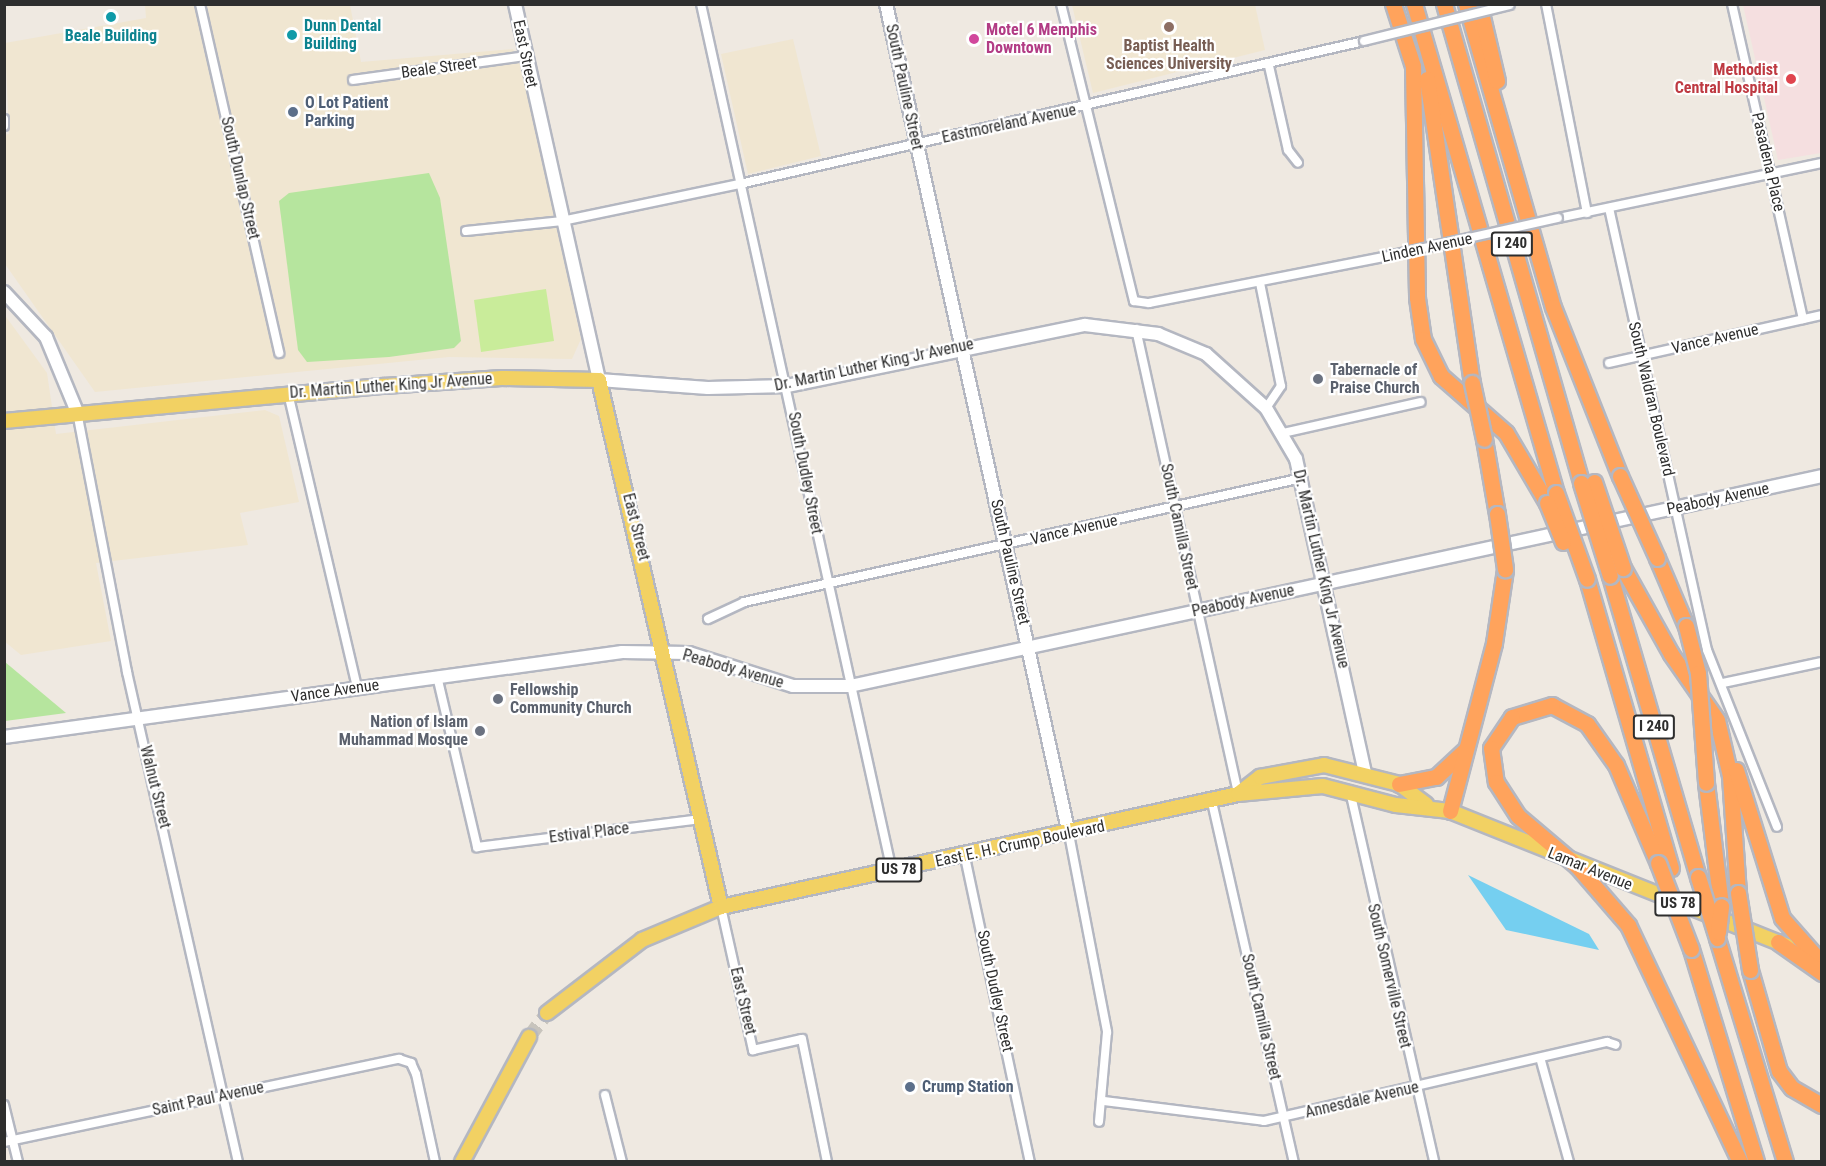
<!DOCTYPE html>
<style>
body{margin:0}
#map{position:relative;width:1826px;height:1166px;overflow:hidden;background:#efe9e1;font-family:"Roboto Condensed",sans-serif}
div>[style]{position:absolute}
.education>*{inset:0;background:#f0e6d1}
.medical>*{inset:0;background:#f5dfe0}
.green>*{inset:0;background:#b6e59e}
.pitch>*{inset:0;background:#c9ec9a}
.water>*{inset:0;background:#75cff0}
.primary-tunnel>*{height:14px;margin-top:-7px;transform-origin:0;background:repeating-linear-gradient(90deg,#c8c4bd 0 14px,transparent 0 21px)}
.roads{filter:drop-shadow(2px 0 #b4b7c1) drop-shadow(-2px 0 #b4b7c1) drop-shadow(0 2px #b4b7c1) drop-shadow(0 -2px #b4b7c1)}
.street>*{height:8px;margin:-4px;padding:0 4px;transform-origin:4px;border-radius:4px;background:#fff}
.secondary>*{height:12px;margin:-6px;padding:0 6px;transform-origin:6px;border-radius:6px;background:#fff}
.primary>*{height:14px;margin:-7px;padding:0 7px;transform-origin:7px;border-radius:7px;background:#f2d163}
.highway>*{height:15px;margin:-7.5px;padding:0 7.5px;transform-origin:7.5px;border-radius:7.5px;background:#ffa35c}
.bridges{filter:drop-shadow(2px 0 #b4b7c1) drop-shadow(-2px 0 #b4b7c1) drop-shadow(0 2px #b4b7c1) drop-shadow(0 -2px #b4b7c1)}
.street-bridge>*{height:8px;margin:-4px;padding:0 4px;transform-origin:4px;border-radius:4px;background:#fff}
.highway-bridge>*{height:15px;margin:-7.5px;padding:0 7.5px;transform-origin:7.5px;border-radius:7.5px;background:#ffa35c}
.dots>*{width:16px;height:16px;translate:-50% -50%;box-sizing:border-box;border:3px solid #fff;border-radius:50%}
span{translate:-50% -50%;white-space:nowrap;text-align:center;line-height:1.15;-webkit-text-stroke:4.5px #fff;paint-order:stroke}
.shield-label span{padding:2px 4px;background:#fff;border:2px solid;border-radius:4px;-webkit-text-stroke-width:0}
.shield-label{font-size:15px;color:#2e2e2e;font-weight:700}
.culture-label{font-size:16px;color:#0d838f;font-weight:700}
.left{translate:0 -50%;text-align:left}
.hotel-label{font-size:16px;color:#b23c85;font-weight:700}
.education-label{font-size:16px;color:#785e54;font-weight:700}
.street-label{font-size:16px;color:#2e2e2e}
.health-label{font-size:16px;color:#be3a42;font-weight:700}
.right{translate:-100% -50%;text-align:right}
.service-label{font-size:16px;color:#4e5e75;font-weight:700}
.worship-label{font-size:16px;color:#5b616d;font-weight:700}
.frame{position:absolute;inset:0;border:6px solid #2e2e2e;pointer-events:none}
</style>
<div id="map">
<div class="education">
<i style="clip-path:polygon(145px 5px,350px 5px,361px 62px,513px 49px,522px 69px,581px 339px,572px 359px,449px 357px,95px 392px,5px 264px,4px 135px,9px 134px,5px 43px,146px 18px)"></i>
<i style="clip-path:polygon(1072px 5px,1255px 5px,1265px 50px,1093px 93px)"></i>
<i style="clip-path:polygon(793px 39px,821px 156px,748px 174px,721px 54px)"></i>
<i style="clip-path:polygon(4px 314px,47px 373px,56px 434px,265px 410px,279px 416px,299px 502px,240px 513px,248px 545px,96px 563px,111px 641px,21px 655px,4px 641px)"></i>
</div>
<div class="medical">
<i style="clip-path:polygon(1743px 5px,1821px 5px,1821px 153px,1778px 160px)"></i>
</div>
<div class="green">
<i style="clip-path:polygon(429px 173px,440px 198px,461px 341px,454px 348px,389px 357px,307px 362px,298px 350px,279px 201px,289px 193px)"></i>
<i style="clip-path:polygon(4px 662px,5px 662px,66px 713px,5px 721px)"></i>
</div>
<div class="pitch">
<i style="clip-path:polygon(546px 289px,554px 341px,481px 352px,474px 300px)"></i>
</div>
<div class="water">
<i style="clip-path:polygon(1468px 875px,1589px 934px,1599px 950px,1506px 930px)"></i>
</div>
<div class="primary-tunnel">
<i style="left:529px;top:1037px;width:30px;rotate:-53deg"></i>
</div>
<div class="roads">
<div class="street">
<i style="left:200px;top:4px;width:358px;rotate:77.2deg"></i>
<i style="left:701px;top:4px;width:888px;rotate:77.58deg"></i>
<i style="left:1061px;top:4px;width:306px;rotate:76.2deg"></i>
<i style="left:1134px;top:301px;width:15px;rotate:8deg"></i>
<i style="left:1149px;top:303px;width:244px;rotate:-11.1deg"></i>
<i style="left:1546px;top:4px;width:213px;rotate:78.9deg"></i>
<i style="left:1732px;top:4px;width:323px;rotate:77.3deg"></i>
<i style="left:1269px;top:66px;width:86px;rotate:77.3deg"></i>
<i style="left:1288px;top:150px;width:16px;rotate:52deg"></i>
<i style="left:353px;top:80px;width:175px;rotate:-7.9deg"></i>
<i style="left:4px;top:119px;width:7px;rotate:90deg"></i>
<i style="left:1609px;top:208px;width:453px;rotate:77.5deg"></i>
<i style="left:1707px;top:650px;width:190px;rotate:68.4deg"></i>
<i style="left:1558px;top:218px;width:270px;rotate:-11.8deg"></i>
<i style="left:466px;top:231px;width:97px;rotate:-5.9deg"></i>
<i style="left:562px;top:221px;width:186px;rotate:-11.8deg"></i>
<i style="left:744px;top:183px;width:636px;rotate:-12.9deg"></i>
<i style="left:1260px;top:283px;width:105px;rotate:78.5deg"></i>
<i style="left:1281px;top:386px;width:27px;rotate:124deg"></i>
<i style="left:1136px;top:329px;width:476px;rotate:77.6deg"></i>
<i style="left:1609px;top:363px;width:218px;rotate:-12.7deg"></i>
<i style="left:288px;top:393px;width:303px;rotate:76.8deg"></i>
<i style="left:77px;top:412px;width:265px;rotate:79.1deg"></i>
<i style="left:127px;top:672px;width:502px;rotate:77.24deg"></i>
<i style="left:1283px;top:433px;width:141px;rotate:-12.7deg"></i>
<i style="left:708px;top:619px;width:40px;rotate:-25deg"></i>
<i style="left:744px;top:602px;width:572px;rotate:-12.53deg"></i>
<i style="left:437px;top:676px;width:176px;rotate:76.8deg"></i>
<i style="left:477px;top:847px;width:226px;rotate:-7.1deg"></i>
<i style="left:1723px;top:683px;width:101px;rotate:-12deg"></i>
<i style="left:1350px;top:791px;width:380px;rotate:77.2deg"></i>
<i style="left:1212px;top:802px;width:369px;rotate:77.2deg"></i>
<i style="left:1069px;top:834px;width:202px;rotate:79.1deg"></i>
<i style="left:1107px;top:1032px;width:90px;rotate:95.1deg"></i>
<i style="left:965px;top:857px;width:312px;rotate:78deg"></i>
<i style="left:721px;top:907px;width:147px;rotate:77.4deg"></i>
<i style="left:753px;top:1050px;width:50px;rotate:-12.7deg"></i>
<i style="left:802px;top:1039px;width:126px;rotate:78.5deg"></i>
<i style="left:1541px;top:1061px;width:105px;rotate:74.5deg"></i>
<i style="left:605px;top:1095px;width:69px;rotate:75.8deg"></i>
<i style="left:1104px;top:1101px;width:161px;rotate:7.1deg"></i>
<i style="left:1264px;top:1121px;width:352px;rotate:-13deg"></i>
<i style="left:1607px;top:1042px;width:9px;rotate:18deg"></i>
<i style="left:4px;top:1105px;width:59px;rotate:76.2deg"></i>
<i style="left:4px;top:1142px;width:404px;rotate:-11.9deg"></i>
<i style="left:399px;top:1059px;width:13px;rotate:18deg"></i>
<i style="left:411px;top:1063px;width:12px;rotate:66deg"></i>
<i style="left:416px;top:1074px;width:90px;rotate:77.8deg"></i>
</div>
<div class="secondary">
<i style="left:515px;top:4px;width:385px;rotate:77.4deg"></i>
<i style="left:599px;top:380px;width:109px;rotate:4.2deg"></i>
<i style="left:708px;top:388px;width:79px;rotate:-1.5deg"></i>
<i style="left:787px;top:386px;width:304px;rotate:-11.6deg"></i>
<i style="left:1085px;top:325px;width:74px;rotate:7deg"></i>
<i style="left:1158px;top:334px;width:52px;rotate:22.6deg"></i>
<i style="left:1206px;top:354px;width:81px;rotate:42deg"></i>
<i style="left:1266px;top:408px;width:59px;rotate:59.5deg"></i>
<i style="left:1296px;top:459px;width:321px;rotate:77.6deg"></i>
<i style="left:886px;top:4px;width:850px;rotate:77.57deg"></i>
<i style="left:4px;top:292px;width:62px;rotate:47deg"></i>
<i style="left:46px;top:337px;width:81px;rotate:67.5deg"></i>
<i style="left:4px;top:737px;width:624px;rotate:-7.83deg"></i>
<i style="left:622px;top:652px;width:67px;rotate:0.9deg"></i>
<i style="left:689px;top:653px;width:109px;rotate:17.6deg"></i>
<i style="left:793px;top:686px;width:57px"></i>
<i style="left:850px;top:686px;width:994px;rotate:-12.19deg"></i>
</div>
<div class="primary">
<i style="left:4px;top:421px;width:382px;rotate:-5.3deg"></i>
<i style="left:384px;top:386px;width:118px;rotate:-3.9deg"></i>
<i style="left:502px;top:378px;width:97px;rotate:1.2deg"></i>
<i style="left:599px;top:380px;width:541px;rotate:76.97deg"></i>
<i style="left:1238px;top:794px;width:28px;rotate:-38deg"></i>
<i style="left:1260px;top:777px;width:65px;rotate:-10.6deg"></i>
<i style="left:1324px;top:765px;width:77px;rotate:14.2deg"></i>
<i style="left:1399px;top:784px;width:34px;rotate:37deg"></i>
<i style="left:547px;top:1013px;width:120px;rotate:-37.5deg"></i>
<i style="left:642px;top:940px;width:86px;rotate:-22.7deg"></i>
<i style="left:721px;top:907px;width:529px;rotate:-12.33deg"></i>
<i style="left:1238px;top:794px;width:85px;rotate:-5.4deg"></i>
<i style="left:1323px;top:786px;width:75px;rotate:14.6deg"></i>
<i style="left:1396px;top:805px;width:54px;rotate:6.3deg"></i>
<i style="left:1450px;top:811px;width:363px;rotate:21.8deg"></i>
<i style="left:462px;top:1162px;width:142px;rotate:-61.8deg"></i>
</div>
<div class="highway">
<i style="left:1393px;top:4px;width:65px;rotate:72.1deg"></i>
<i style="left:1413px;top:66px;width:232px;rotate:89deg"></i>
<i style="left:1417px;top:298px;width:41px;rotate:81.7deg"></i>
<i style="left:1423px;top:339px;width:41px;rotate:64.1deg"></i>
<i style="left:1441px;top:376px;width:86px;rotate:41.2deg"></i>
<i style="left:1506px;top:433px;width:81px;rotate:59.6deg"></i>
<i style="left:1414px;top:4px;width:509px;rotate:73.81deg"></i>
<i style="left:1444px;top:4px;width:498px;rotate:74deg"></i>
<i style="left:1466px;top:4px;width:315px;rotate:74deg"></i>
<i style="left:1553px;top:307px;width:182px;rotate:68.4deg"></i>
<i style="left:1479px;top:4px;width:79px;rotate:76.8deg"></i>
<i style="left:1427px;top:79px;width:307px;rotate:81.6deg"></i>
<i style="left:1484px;top:439px;width:76px;rotate:80.2deg"></i>
<i style="left:1657px;top:558px;width:74px;rotate:66.9deg"></i>
<i style="left:1623px;top:568px;width:98px;rotate:60.8deg"></i>
<i style="left:1671px;top:654px;width:80px;rotate:55.1deg"></i>
<i style="left:1717px;top:720px;width:57px;rotate:76.9deg"></i>
<i style="left:1730px;top:776px;width:117px;rotate:86.1deg"></i>
<i style="left:1610px;top:576px;width:314px;rotate:73.7deg"></i>
<i style="left:1587px;top:579px;width:301px;rotate:73.8deg"></i>
<i style="left:1736px;top:770px;width:155px;rotate:72.7deg"></i>
<i style="left:1782px;top:918px;width:55px;rotate:48.7deg"></i>
<i style="left:1706px;top:783px;width:124px;rotate:83deg"></i>
<i style="left:1399px;top:784px;width:38px;rotate:-11deg"></i>
<i style="left:1436px;top:777px;width:40px;rotate:-43deg"></i>
<i style="left:1450px;top:811px;width:174px;rotate:-75.3deg"></i>
<i style="left:1494px;top:643px;width:75px;rotate:-81.5deg"></i>
<i style="left:1658px;top:863px;width:107px;rotate:-113.2deg"></i>
<i style="left:1616px;top:765px;width:50px;rotate:-125.3deg"></i>
<i style="left:1587px;top:724px;width:40px;rotate:-152deg"></i>
<i style="left:1552px;top:705px;width:42px;rotate:163.3deg"></i>
<i style="left:1512px;top:717px;width:37px;rotate:124deg"></i>
<i style="left:1491px;top:748px;width:34px;rotate:82deg"></i>
<i style="left:1496px;top:782px;width:40px;rotate:57.1deg"></i>
<i style="left:1518px;top:816px;width:77px;rotate:40.3deg"></i>
<i style="left:1577px;top:866px;width:78px;rotate:49.2deg"></i>
<i style="left:1628px;top:925px;width:262px;rotate:64.7deg"></i>
<i style="left:1717px;top:938px;width:234px;rotate:73.1deg"></i>
<i style="left:1778px;top:942px;width:54px;rotate:35.2deg"></i>
<i style="left:1691px;top:949px;width:223px;rotate:73deg"></i>
<i style="left:1750px;top:970px;width:105px;rotate:74deg"></i>
<i style="left:1779px;top:1071px;width:21px;rotate:53deg"></i>
<i style="left:1792px;top:1088px;width:34px;rotate:30deg"></i>
</div>
</div>
<div class="bridges">
<div class="street-bridge">
<i style="left:1364px;top:41px;width:150px;rotate:-13.9deg"></i>
<i style="left:1388px;top:256px;width:174px;rotate:-12.6deg"></i>
</div>
<div class="highway-bridge">
<i style="left:1472px;top:383px;width:57px;rotate:77.9deg"></i>
<i style="left:1620px;top:476px;width:90px;rotate:65.7deg"></i>
<i style="left:1594px;top:482px;width:91px;rotate:71.4deg"></i>
<i style="left:1581px;top:483px;width:97px;rotate:72.7deg"></i>
<i style="left:1556px;top:493px;width:91px;rotate:70.2deg"></i>
<i style="left:1547px;top:503px;width:42px;rotate:67.7deg"></i>
<i style="left:1497px;top:514px;width:56px;rotate:81.7deg"></i>
<i style="left:1686px;top:626px;width:49px;rotate:75.7deg"></i>
<i style="left:1698px;top:673px;width:110px;rotate:85.8deg"></i>
<i style="left:1658px;top:863px;width:92px;rotate:69deg"></i>
<i style="left:1698px;top:877px;width:64px;rotate:72.7deg"></i>
<i style="left:1738px;top:893px;width:78px;rotate:81.1deg"></i>
<i style="left:1718px;top:932px;width:26px;rotate:-83deg"></i>
</div>
</div>
<div class="dots">
<i style="left:111px;top:17px;background:#0f9aa8"></i>
<i style="left:1169px;top:27px;background:#8d6e63"></i>
<i style="left:292px;top:35px;background:#0f9aa8"></i>
<i style="left:974px;top:39px;background:#d1479c"></i>
<i style="left:1791px;top:79px;background:#e0444e"></i>
<i style="left:293px;top:112px;background:#5c6f8a"></i>
<i style="left:1318px;top:379px;background:#6b7280"></i>
<i style="left:498px;top:699px;background:#6b7280"></i>
<i style="left:480px;top:731px;background:#6b7280"></i>
<i style="left:910px;top:1087px;background:#5c6f8a"></i>
</div>
<div class="shield-label">
<span style="left:1512px;top:244px">I 240</span>
<span style="left:1654px;top:727px">I 240</span>
<span style="left:899px;top:870px">US 78</span>
<span style="left:1678px;top:904px">US 78</span>
</div>
<div class="culture-label">
<span class="left" style="left:304px;top:35px">Dunn Dental<br>Building</span>
<span style="left:111px;top:36px">Beale Building</span>
</div>
<div class="hotel-label">
<span class="left" style="left:986px;top:39px">Motel 6 Memphis<br>Downtown</span>
</div>
<div class="education-label">
<span style="left:1169px;top:55px">Baptist Health<br>Sciences University</span>
</div>
<div class="street-label">
<span style="left:525px;top:54px;rotate:78deg">East Street</span>
<span style="left:439px;top:68px;rotate:-8deg">Beale Street</span>
<span style="left:904px;top:87px;rotate:78deg">South Pauline Street</span>
<span style="left:1009px;top:124px;rotate:-12deg">Eastmoreland Avenue</span>
<span style="left:1768px;top:162px;rotate:77deg">Pasadena Place</span>
<span style="left:240px;top:178px;rotate:77deg">South Dunlap Street</span>
<span style="left:1427px;top:248px;rotate:-12deg">Linden Avenue</span>
<span style="left:1715px;top:339px;rotate:-13deg">Vance Avenue</span>
<span style="left:874px;top:365px;rotate:-12deg">Dr. Martin Luther King Jr Avenue</span>
<span style="left:391px;top:386px;rotate:-4deg">Dr. Martin Luther King Jr Avenue</span>
<span style="left:1651px;top:399px;rotate:77deg">South Waldran Boulevard</span>
<span style="left:805px;top:473px;rotate:79deg">South Dudley Street</span>
<span style="left:1718px;top:499px;rotate:-12deg">Peabody Avenue</span>
<span style="left:636px;top:527px;rotate:76deg">East Street</span>
<span style="left:1179px;top:527px;rotate:78deg">South Camilla Street</span>
<span style="left:1074px;top:530px;rotate:-13deg">Vance Avenue</span>
<span style="left:1010px;top:562px;rotate:77deg">South Pauline Street</span>
<span style="left:1321px;top:569px;rotate:77deg">Dr. Martin Luther King Jr Avenue</span>
<span style="left:1243px;top:601px;rotate:-12deg">Peabody Avenue</span>
<span style="left:733px;top:669px;rotate:16deg">Peabody Avenue</span>
<span style="left:335px;top:691px;rotate:-8deg">Vance Avenue</span>
<span style="left:155px;top:787px;rotate:76deg">Walnut Street</span>
<span style="left:589px;top:833px;rotate:-7deg">Estival Place</span>
<span style="left:1020px;top:844px;rotate:-12deg">East E. H. Crump Boulevard</span>
<span style="left:1590px;top:869px;rotate:22deg">Lamar Avenue</span>
<span style="left:1389px;top:976px;rotate:77deg">South Somerville Street</span>
<span style="left:995px;top:991px;rotate:78deg">South Dudley Street</span>
<span style="left:743px;top:1001px;rotate:77deg">East Street</span>
<span style="left:1261px;top:1017px;rotate:77deg">South Camilla Street</span>
<span style="left:208px;top:1099px;rotate:-12deg">Saint Paul Avenue</span>
<span style="left:1362px;top:1100px;rotate:-13deg">Annesdale Avenue</span>
</div>
<div class="health-label">
<span class="right" style="left:1778px;top:79px">Methodist<br>Central Hospital</span>
</div>
<div class="service-label">
<span class="left" style="left:305px;top:112px">O Lot Patient<br>Parking</span>
<span class="left" style="left:922px;top:1087px">Crump Station</span>
</div>
<div class="worship-label">
<span class="left" style="left:1330px;top:379px">Tabernacle of<br>Praise Church</span>
<span class="left" style="left:510px;top:699px">Fellowship<br>Community Church</span>
<span class="right" style="left:468px;top:731px">Nation of Islam<br>Muhammad Mosque</span>
</div>
<div class="frame"></div>
</div>
